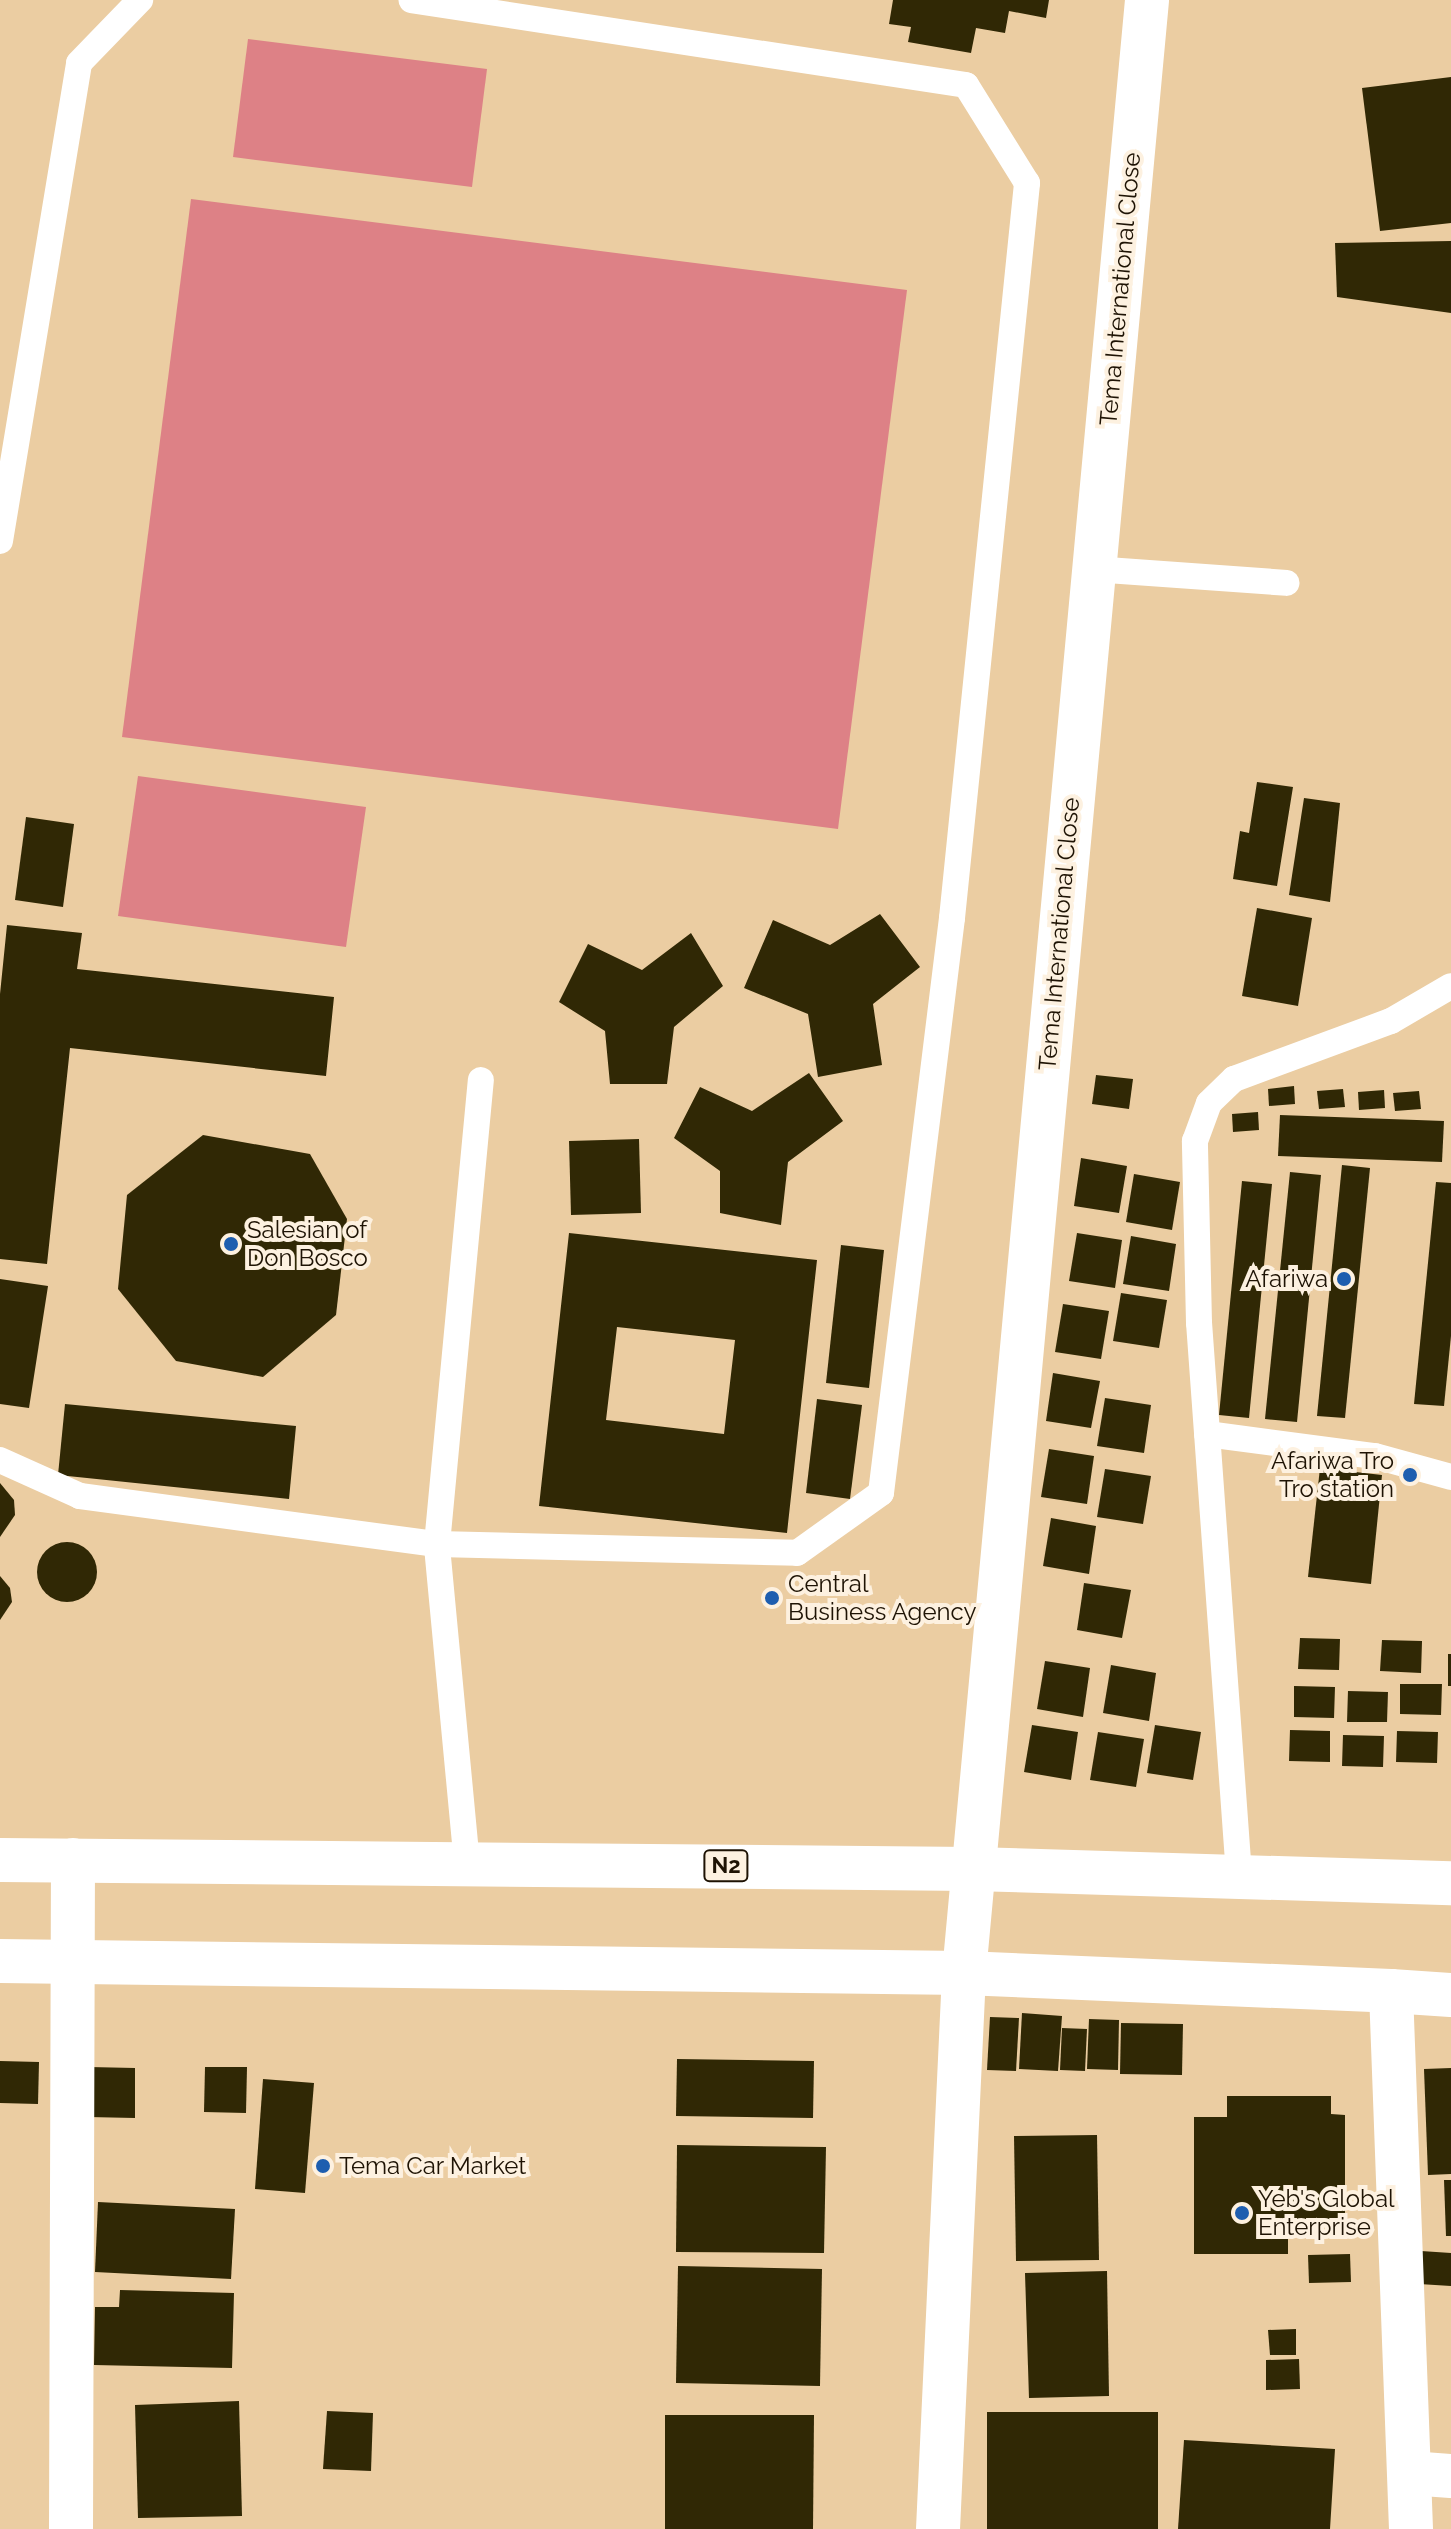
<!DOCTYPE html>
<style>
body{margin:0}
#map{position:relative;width:1451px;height:2529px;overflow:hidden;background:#ebcda2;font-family:Raleway,sans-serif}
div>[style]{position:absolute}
.green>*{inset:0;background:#dd8186}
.building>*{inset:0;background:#302805}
.round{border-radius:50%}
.lane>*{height:26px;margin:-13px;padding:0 13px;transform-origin:13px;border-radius:13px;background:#fff}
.street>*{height:44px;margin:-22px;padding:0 22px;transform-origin:22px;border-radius:22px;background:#fff}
.highway>*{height:44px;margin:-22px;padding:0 22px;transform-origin:22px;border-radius:22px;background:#fff}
.dots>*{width:22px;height:22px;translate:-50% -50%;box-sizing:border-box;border:4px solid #fdf1e0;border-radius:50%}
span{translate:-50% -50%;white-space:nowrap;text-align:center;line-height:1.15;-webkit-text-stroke:8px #fdf1e0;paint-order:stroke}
.shield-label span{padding:2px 6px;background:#fdf1e0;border:2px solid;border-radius:6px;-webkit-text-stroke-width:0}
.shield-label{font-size:22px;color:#1e1304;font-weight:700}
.street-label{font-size:24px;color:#1e1304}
.poi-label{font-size:24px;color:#1e1304}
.left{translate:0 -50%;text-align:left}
.right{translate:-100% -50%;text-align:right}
</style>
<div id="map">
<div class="green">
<i style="clip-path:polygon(248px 39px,487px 69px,472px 187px,233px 157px)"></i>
<i style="clip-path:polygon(191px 199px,907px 290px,838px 829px,122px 737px)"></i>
<i style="clip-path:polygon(138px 776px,366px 807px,346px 947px,118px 916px)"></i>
</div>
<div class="building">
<i style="clip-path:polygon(893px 0,1049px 0,1046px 18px,1009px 11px,1005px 33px,976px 28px,971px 53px,908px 42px,911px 27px,889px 24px)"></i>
<i style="clip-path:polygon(1451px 77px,1451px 223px,1380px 231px,1362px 88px)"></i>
<i style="clip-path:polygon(1451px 241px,1451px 313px,1337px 297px,1335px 243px)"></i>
<i style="clip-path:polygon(1257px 782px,1293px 787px,1277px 886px,1233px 879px,1240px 831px,1249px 833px)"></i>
<i style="clip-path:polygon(1304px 798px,1340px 803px,1330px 902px,1289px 895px)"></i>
<i style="clip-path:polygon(26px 817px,74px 824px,63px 907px,15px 900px)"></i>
<i style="clip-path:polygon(1257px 908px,1312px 918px,1298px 1006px,1242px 996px)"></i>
<i style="clip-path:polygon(880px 914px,920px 967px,873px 1004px,882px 1065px,818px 1077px,808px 1014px,744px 988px,773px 920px,830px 945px)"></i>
<i style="clip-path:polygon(7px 925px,82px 933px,77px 969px,334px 997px,326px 1076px,70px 1048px,47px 1264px,0 1259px,0 994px)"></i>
<i style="clip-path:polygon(691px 933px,723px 986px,674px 1027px,667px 1084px,610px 1084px,605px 1031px,559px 1002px,588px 944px,642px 970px)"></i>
<i style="clip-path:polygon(809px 1073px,843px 1121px,788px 1162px,781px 1225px,720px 1213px,720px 1171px,674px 1138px,700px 1087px,752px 1111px)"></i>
<i style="clip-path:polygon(1096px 1075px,1133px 1079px,1129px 1109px,1092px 1104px)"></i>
<i style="clip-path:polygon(1294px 1086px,1295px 1104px,1269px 1106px,1268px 1089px)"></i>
<i style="clip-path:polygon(1343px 1089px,1345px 1107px,1319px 1109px,1317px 1091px)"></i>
<i style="clip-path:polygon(1384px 1090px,1385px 1108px,1359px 1110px,1358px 1092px)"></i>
<i style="clip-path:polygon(1419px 1091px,1421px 1109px,1395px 1111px,1393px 1093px)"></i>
<i style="clip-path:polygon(1258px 1112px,1259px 1130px,1233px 1132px,1232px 1114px)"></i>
<i style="clip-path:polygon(1280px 1115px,1444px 1121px,1442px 1162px,1278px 1156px)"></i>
<i style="clip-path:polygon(203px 1135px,310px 1154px,347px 1219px,336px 1315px,263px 1377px,176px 1361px,118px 1289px,127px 1195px)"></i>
<i style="clip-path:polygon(639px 1139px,641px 1213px,571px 1215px,569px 1141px)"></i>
<i style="clip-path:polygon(1081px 1158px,1127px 1166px,1119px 1213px,1074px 1206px)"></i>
<i style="clip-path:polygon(1342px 1165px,1370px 1168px,1345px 1418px,1317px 1416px)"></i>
<i style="clip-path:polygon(1290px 1172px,1321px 1175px,1297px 1422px,1265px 1419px)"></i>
<i style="clip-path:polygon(1134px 1174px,1180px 1182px,1172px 1230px,1126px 1222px)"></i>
<i style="clip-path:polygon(1242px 1181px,1272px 1184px,1249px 1418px,1219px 1415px)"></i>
<i style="clip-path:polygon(1436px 1182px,1451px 1183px,1451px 1336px,1444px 1406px,1414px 1404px)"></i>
<i style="clip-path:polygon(evenodd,569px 1233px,817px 1260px,787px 1533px,539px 1506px,569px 1233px,617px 1327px,735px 1340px,724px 1434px,606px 1420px,617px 1327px)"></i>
<i style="clip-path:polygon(1077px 1233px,1122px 1240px,1115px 1288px,1069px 1281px)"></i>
<i style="clip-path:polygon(1131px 1236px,1176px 1244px,1169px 1291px,1123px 1284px)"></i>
<i style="clip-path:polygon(841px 1245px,884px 1250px,869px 1388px,826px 1383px)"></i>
<i style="clip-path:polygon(0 1279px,48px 1286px,29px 1408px,0 1404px)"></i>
<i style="clip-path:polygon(1121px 1293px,1167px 1300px,1159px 1348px,1113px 1341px)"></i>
<i style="clip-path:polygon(1063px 1304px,1109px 1311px,1101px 1359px,1055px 1352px)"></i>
<i style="clip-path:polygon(1053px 1373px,1100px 1381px,1091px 1428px,1046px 1421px)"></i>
<i style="clip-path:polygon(1105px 1398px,1151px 1405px,1144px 1453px,1097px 1446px)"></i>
<i style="clip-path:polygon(817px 1399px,862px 1405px,850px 1499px,806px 1493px)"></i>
<i style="clip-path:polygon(65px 1404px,296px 1426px,289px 1499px,58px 1475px)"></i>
<i style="clip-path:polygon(1049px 1449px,1094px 1456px,1087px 1504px,1041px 1497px)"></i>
<i style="clip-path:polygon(1320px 1468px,1382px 1475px,1371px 1584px,1308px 1577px)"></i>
<i style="clip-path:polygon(1105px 1469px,1151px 1476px,1143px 1524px,1097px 1517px)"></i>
<i style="clip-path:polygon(0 1483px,14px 1500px,15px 1515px,0 1537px)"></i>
<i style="clip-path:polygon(1051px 1518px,1096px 1526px,1089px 1574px,1043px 1566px)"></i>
<i class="round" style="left:37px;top:1542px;width:60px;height:60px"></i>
<i style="clip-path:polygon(0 1576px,10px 1588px,12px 1602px,0 1620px)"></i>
<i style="clip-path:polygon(1084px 1583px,1131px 1590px,1122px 1638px,1077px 1630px)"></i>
<i style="clip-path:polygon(1300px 1638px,1340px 1639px,1339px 1670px,1298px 1669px)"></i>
<i style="clip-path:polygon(1382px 1640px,1422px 1641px,1421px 1673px,1380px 1671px)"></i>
<i style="clip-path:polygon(1448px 1654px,1451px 1654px,1451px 1686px,1448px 1686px)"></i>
<i style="clip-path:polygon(1045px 1661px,1090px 1668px,1083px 1717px,1037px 1709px)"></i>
<i style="clip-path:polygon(1111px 1665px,1156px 1673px,1149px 1721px,1103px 1713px)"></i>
<i style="clip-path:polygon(1400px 1684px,1442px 1684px,1441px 1715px,1400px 1714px)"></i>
<i style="clip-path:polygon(1294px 1686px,1335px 1687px,1334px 1718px,1294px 1717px)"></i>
<i style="clip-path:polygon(1348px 1691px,1388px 1692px,1387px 1722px,1347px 1722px)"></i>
<i style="clip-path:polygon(1032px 1725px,1078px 1732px,1071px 1780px,1024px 1772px)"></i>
<i style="clip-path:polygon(1155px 1725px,1201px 1732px,1193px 1780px,1147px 1773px)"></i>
<i style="clip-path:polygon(1290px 1730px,1330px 1731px,1330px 1762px,1289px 1761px)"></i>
<i style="clip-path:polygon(1397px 1731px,1438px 1732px,1437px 1763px,1396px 1762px)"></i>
<i style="clip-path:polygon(1098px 1732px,1144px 1739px,1136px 1787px,1090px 1780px)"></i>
<i style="clip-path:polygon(1343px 1735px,1384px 1736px,1383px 1767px,1342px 1766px)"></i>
<i style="clip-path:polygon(1022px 2013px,1062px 2016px,1058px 2071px,1019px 2069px)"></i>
<i style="clip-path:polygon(990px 2017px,1019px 2018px,1016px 2071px,987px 2070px)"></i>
<i style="clip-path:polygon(1089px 2019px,1119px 2020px,1118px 2070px,1087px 2069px)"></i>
<i style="clip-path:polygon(1121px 2023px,1183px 2024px,1182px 2075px,1120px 2074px)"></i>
<i style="clip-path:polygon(1062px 2028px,1087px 2029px,1085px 2071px,1060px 2070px)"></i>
<i style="clip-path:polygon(677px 2059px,814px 2061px,813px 2118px,676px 2116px)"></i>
<i style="clip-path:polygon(0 2061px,39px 2062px,38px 2104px,0 2103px)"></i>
<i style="clip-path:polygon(89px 2067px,135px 2068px,135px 2118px,88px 2117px)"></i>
<i style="clip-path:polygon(205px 2067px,247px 2067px,246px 2113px,204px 2112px)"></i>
<i style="clip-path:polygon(1451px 2068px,1451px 2174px,1428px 2175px,1424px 2069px)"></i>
<i style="clip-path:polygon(263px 2079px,314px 2083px,305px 2193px,255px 2189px)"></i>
<i style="clip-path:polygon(1227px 2096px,1331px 2096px,1331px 2114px,1345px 2115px,1345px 2227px,1288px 2227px,1288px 2254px,1194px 2254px,1194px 2117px,1227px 2117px)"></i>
<i style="clip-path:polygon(1097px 2135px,1099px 2260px,1016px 2261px,1014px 2136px)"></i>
<i style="clip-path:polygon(677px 2145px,826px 2147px,824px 2253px,676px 2252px)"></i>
<i style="clip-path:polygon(1444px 2180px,1451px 2180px,1451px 2236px,1446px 2236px)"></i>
<i style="clip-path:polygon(98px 2202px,235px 2209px,231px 2279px,95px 2272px)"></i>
<i style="clip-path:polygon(1421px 2251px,1451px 2253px,1451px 2286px,1419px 2284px)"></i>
<i style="clip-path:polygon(1350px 2254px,1351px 2282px,1309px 2283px,1308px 2255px)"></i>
<i style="clip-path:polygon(678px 2266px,822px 2269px,820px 2386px,676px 2383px)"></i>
<i style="clip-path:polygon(1107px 2271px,1109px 2396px,1029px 2398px,1025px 2273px)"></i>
<i style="clip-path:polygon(120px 2290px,234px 2293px,232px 2368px,94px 2365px,95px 2307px,119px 2307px)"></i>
<i style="clip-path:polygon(1296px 2329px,1296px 2355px,1270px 2355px,1268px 2330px)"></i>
<i style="clip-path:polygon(1299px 2359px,1300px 2389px,1266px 2390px,1266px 2360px)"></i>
<i style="clip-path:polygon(239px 2401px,242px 2516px,138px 2518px,135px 2405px)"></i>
<i style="clip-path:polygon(327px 2411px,373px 2413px,371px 2471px,323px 2469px)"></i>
<i style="clip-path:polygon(987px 2412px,1158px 2412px,1158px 2529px,987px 2529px)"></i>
<i style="clip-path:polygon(665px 2415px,814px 2415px,813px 2529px,665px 2529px)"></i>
<i style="clip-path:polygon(1184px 2440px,1335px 2449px,1330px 2529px,1178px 2529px)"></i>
</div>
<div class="lane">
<i style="left:0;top:541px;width:484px;rotate:-80.6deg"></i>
<i style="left:79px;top:63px;width:88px;rotate:-45.9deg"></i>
<i style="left:1093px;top:569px;width:194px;rotate:4.1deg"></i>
<i style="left:1207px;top:1434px;width:169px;rotate:7.5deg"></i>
<i style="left:1375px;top:1456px;width:79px;rotate:15.4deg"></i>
<i style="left:0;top:1460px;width:88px;rotate:24.2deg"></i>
<i style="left:80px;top:1496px;width:360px;rotate:7.7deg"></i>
<i style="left:437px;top:1544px;width:360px;rotate:1.4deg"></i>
<i style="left:797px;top:1553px;width:103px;rotate:-35.5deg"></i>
<i style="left:881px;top:1493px;width:579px;rotate:-82.96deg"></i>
<i style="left:952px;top:918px;width:739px;rotate:-84.17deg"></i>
<i style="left:1027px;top:183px;width:115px;rotate:-121.9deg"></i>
<i style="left:966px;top:85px;width:561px;rotate:-171.29deg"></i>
<i style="left:467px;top:1864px;width:321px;rotate:-95.4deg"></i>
<i style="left:437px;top:1544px;width:466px;rotate:-84.6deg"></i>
<i style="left:1239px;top:1875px;width:553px;rotate:-94.14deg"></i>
<i style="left:1199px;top:1323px;width:182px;rotate:-91.3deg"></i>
<i style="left:1195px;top:1141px;width:40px;rotate:-69.8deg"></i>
<i style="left:1209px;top:1103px;width:35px;rotate:-44deg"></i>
<i style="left:1234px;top:1079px;width:167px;rotate:-20.3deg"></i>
<i style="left:1391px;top:1021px;width:69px;rotate:-30.3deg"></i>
</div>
<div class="street">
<i style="left:0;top:1961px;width:964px;rotate:0.71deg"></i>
<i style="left:964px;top:1973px;width:1981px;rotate:-84.7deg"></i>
<i style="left:1410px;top:2473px;width:41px;rotate:4.2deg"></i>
<i style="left:71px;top:2529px;width:669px;rotate:-89.83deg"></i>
<i style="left:938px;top:2529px;width:557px;rotate:-87.32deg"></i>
<i style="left:964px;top:1973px;width:427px;rotate:2.4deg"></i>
<i style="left:1411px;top:2529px;width:538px;rotate:-92.13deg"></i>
<i style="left:1391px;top:1991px;width:60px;rotate:3.8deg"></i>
</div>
<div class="highway">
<i style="left:0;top:1860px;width:972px;rotate:0.53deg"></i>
<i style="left:972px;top:1869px;width:479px;rotate:1.7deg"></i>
</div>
<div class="dots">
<i style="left:231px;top:1244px;background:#1e5eaf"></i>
<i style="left:1344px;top:1279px;background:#1e5eaf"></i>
<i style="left:1410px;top:1475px;background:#1e5eaf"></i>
<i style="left:772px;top:1598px;background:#1e5eaf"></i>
<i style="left:323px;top:2166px;background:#1e5eaf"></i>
<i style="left:1242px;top:2213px;background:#1e5eaf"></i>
</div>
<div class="shield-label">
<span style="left:726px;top:1866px">N2</span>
</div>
<div class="street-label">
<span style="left:1120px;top:289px;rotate:-85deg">Tema International Close</span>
<span style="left:1059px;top:934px;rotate:-85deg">Tema International Close</span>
</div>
<div class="poi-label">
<span class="left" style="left:247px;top:1244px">Salesian of<br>Don Bosco</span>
<span class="right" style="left:1328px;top:1279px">Afariwa</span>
<span class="right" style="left:1394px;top:1475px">Afariwa Tro<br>Tro station</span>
<span class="left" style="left:788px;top:1598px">Central<br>Business Agency</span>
<span class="left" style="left:339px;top:2166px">Tema Car Market</span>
<span class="left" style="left:1258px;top:2213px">Yeb's Global<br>Enterprise</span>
</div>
</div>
